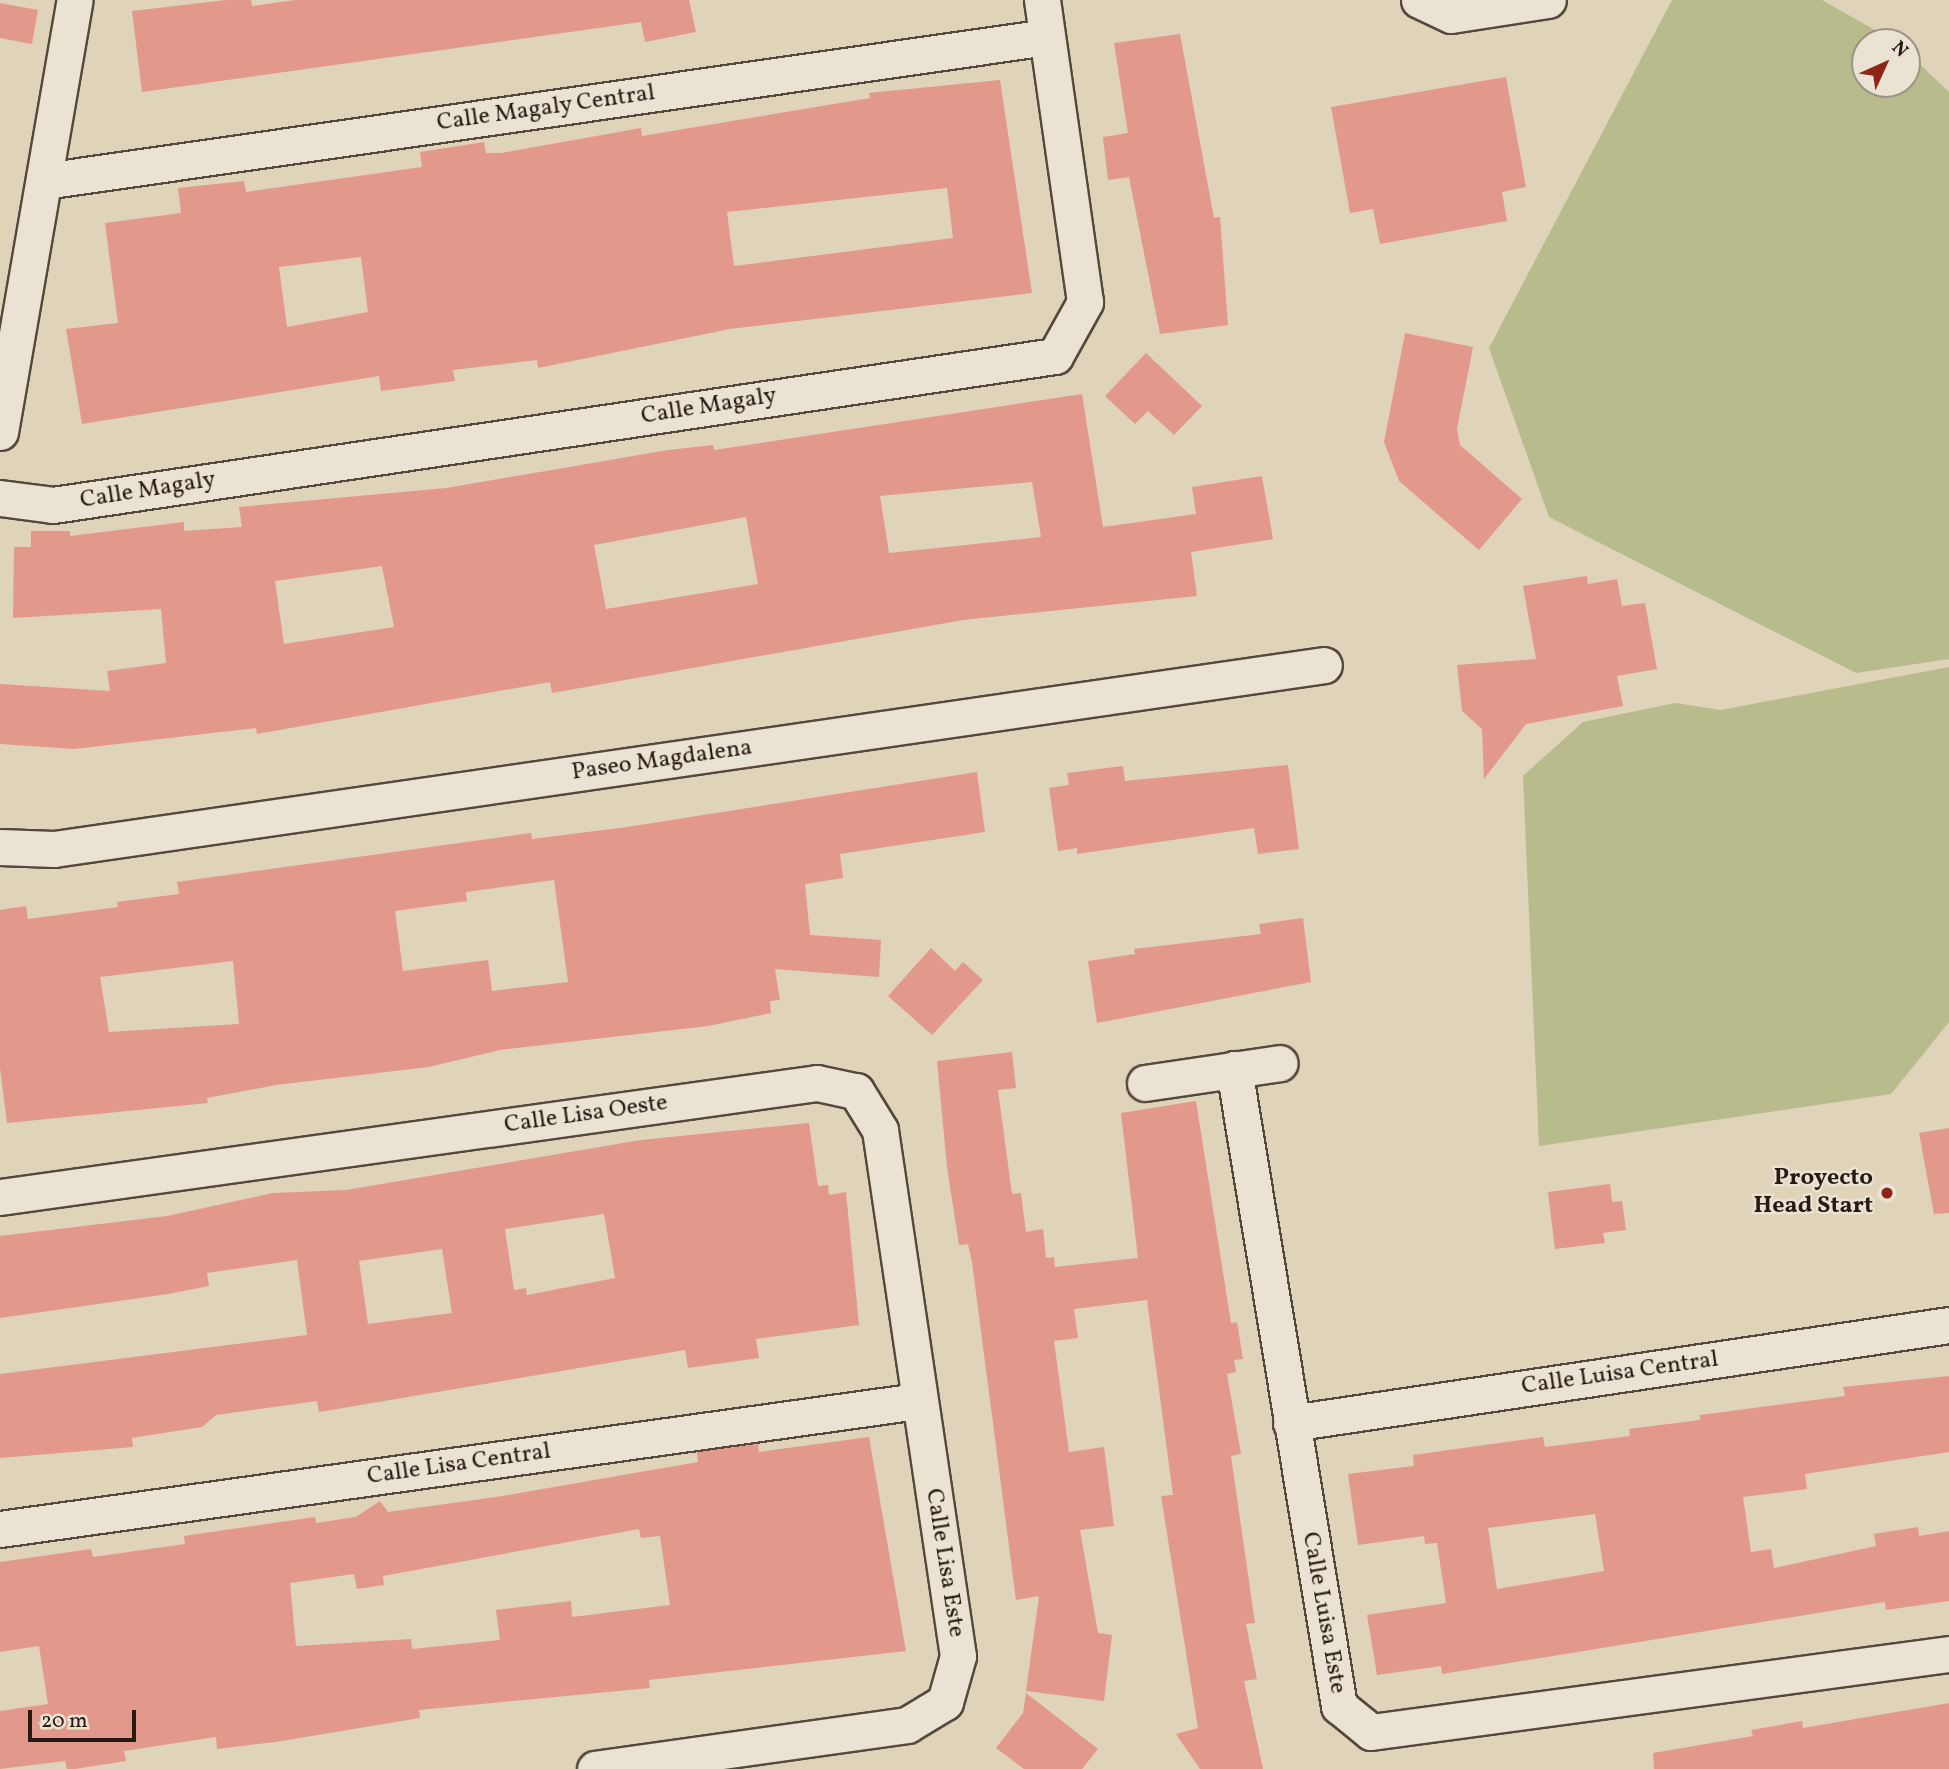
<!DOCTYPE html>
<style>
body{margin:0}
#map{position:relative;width:1949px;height:1769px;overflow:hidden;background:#dfd3b9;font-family:Vollkorn,serif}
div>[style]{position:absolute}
.green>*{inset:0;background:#b8bb8b}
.building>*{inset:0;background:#e3988c}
.roads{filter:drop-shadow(2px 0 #55483d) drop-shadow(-2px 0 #55483d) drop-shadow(0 2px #55483d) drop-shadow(0 -2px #55483d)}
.minor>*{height:35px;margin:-17.5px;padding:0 17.5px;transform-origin:17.5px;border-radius:17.5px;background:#eae2d2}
.dots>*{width:19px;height:19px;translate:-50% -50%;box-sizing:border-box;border:4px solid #eae2d2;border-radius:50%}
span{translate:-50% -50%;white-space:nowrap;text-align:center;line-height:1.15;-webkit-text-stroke:5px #eae2d2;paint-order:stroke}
.street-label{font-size:24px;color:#271914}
.poi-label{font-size:24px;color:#271914;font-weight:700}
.right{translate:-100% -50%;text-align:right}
.north{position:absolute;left:1851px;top:28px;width:70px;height:70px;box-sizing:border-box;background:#eae2d2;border:2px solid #9c9286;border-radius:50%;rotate:45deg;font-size:19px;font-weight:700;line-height:28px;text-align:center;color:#271914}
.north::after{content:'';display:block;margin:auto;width:24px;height:32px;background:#8f2418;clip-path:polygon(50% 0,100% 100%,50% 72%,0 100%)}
.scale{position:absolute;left:28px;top:1710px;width:108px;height:32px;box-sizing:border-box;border:4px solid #271914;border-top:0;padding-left:9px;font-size:21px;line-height:24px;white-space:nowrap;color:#271914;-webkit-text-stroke:5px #eae2d2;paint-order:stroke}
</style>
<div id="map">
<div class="green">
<i style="clip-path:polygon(1672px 0,1822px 0,1896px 42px,1865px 42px,1865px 84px,1907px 84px,1907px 52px,1949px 92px,1949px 659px,1856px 673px,1549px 517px,1489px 348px)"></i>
<i style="clip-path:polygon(1949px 667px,1949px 1022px,1891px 1094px,1539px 1146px,1523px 776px,1583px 722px,1675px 703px,1721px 710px)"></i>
</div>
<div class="building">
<i style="clip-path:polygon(226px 0,251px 0,252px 6px,295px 0,689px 0,696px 32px,645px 42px,641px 22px,142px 92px,132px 11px)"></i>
<i style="clip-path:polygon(0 3px,38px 10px,32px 44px,0 38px)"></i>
<i style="clip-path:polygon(1180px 34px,1214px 218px,1220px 217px,1228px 325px,1160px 334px,1129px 177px,1108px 180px,1103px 137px,1128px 133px,1114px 43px)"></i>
<i style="clip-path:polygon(1506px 77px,1526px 187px,1502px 192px,1507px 221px,1380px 244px,1373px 209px,1350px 213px,1331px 107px)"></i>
<i style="clip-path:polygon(evenodd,1000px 80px,1032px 293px,730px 329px,538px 368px,537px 360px,453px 370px,455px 381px,381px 391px,379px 376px,82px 424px,66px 329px,118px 323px,105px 223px,181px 213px,178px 188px,244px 181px,246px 192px,422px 167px,420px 152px,484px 142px,486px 153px,501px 153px,641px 128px,642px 136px,870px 98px,869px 93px,1000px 80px,947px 188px,953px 238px,734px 266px,727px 212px,947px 188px,1000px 80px,361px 257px,368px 312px,287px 327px,279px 267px,361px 257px)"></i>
<i style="clip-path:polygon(1405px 333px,1473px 347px,1457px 429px,1460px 445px,1522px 499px,1479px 550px,1399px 481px,1384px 442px)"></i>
<i style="clip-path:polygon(1146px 353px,1202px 406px,1174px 435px,1148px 411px,1135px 424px,1105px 396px)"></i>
<i style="clip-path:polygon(evenodd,1082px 394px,1103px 527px,1196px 514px,1192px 487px,1262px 476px,1273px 539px,1191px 552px,1197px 596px,963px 620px,552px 693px,550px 682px,257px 734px,256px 728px,74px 749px,0 744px,0 684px,110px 691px,107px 671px,166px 663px,161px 609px,13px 618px,14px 547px,31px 547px,31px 531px,70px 531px,70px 536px,184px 522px,184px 531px,242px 527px,239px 507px,446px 488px,668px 450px,713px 445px,714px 450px,1082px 394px,1032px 482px,1041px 537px,889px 553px,880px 496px,1032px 482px,1082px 394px,746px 517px,758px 584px,606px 609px,594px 545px,746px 517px,1082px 394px,382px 566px,394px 627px,284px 644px,275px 581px,382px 566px)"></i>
<i style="clip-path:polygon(1587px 576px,1588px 584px,1617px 579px,1622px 606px,1645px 603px,1657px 669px,1617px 676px,1623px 706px,1526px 724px,1484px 779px,1482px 729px,1462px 711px,1457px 665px,1536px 659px,1523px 586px)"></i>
<i style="clip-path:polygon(1288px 765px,1299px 849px,1258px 854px,1254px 828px,1077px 854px,1077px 848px,1058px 851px,1049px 788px,1069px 785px,1067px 773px,1123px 766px,1125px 781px)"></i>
<i style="clip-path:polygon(evenodd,977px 772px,985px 832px,840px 854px,843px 878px,805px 884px,810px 935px,881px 940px,879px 977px,775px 969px,780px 1000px,770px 1001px,771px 1013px,708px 1026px,500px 1050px,429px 1067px,276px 1085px,207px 1098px,208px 1103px,7px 1123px,0 1068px,0 910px,26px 906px,28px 919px,118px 907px,117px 902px,179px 894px,177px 882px,531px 833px,532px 839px,627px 827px,977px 772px,554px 880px,568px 982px,492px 991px,488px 960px,403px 971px,395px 911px,467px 901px,466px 892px,554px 880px,977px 772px,233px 961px,239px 1024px,109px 1032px,100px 977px,233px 961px)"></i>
<i style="clip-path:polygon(1303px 918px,1311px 982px,1097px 1023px,1088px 961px,1135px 954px,1134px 949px,1261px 934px,1259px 924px)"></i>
<i style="clip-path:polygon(931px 948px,955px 971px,963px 962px,983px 980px,932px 1035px,888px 996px)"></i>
<i style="clip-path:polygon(1012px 1052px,1016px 1088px,998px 1090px,1012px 1194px,1021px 1193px,1026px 1232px,1043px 1229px,1046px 1258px,1054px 1257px,1055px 1267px,1138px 1258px,1121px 1113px,1196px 1101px,1231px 1323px,1237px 1322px,1243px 1359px,1234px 1360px,1236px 1372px,1227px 1374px,1241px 1454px,1231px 1456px,1255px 1623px,1246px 1624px,1257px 1679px,1244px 1681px,1263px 1769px,1200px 1769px,1176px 1734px,1198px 1728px,1161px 1496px,1173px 1495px,1147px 1300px,1074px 1309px,1078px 1338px,1054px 1341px,1069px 1452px,1104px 1447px,1114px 1526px,1080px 1530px,1098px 1633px,1112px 1635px,1104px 1701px,1026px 1691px,1039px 1596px,1016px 1600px,972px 1262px,968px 1244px,959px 1245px,947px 1167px,937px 1061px)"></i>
<i style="clip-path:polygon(evenodd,809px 1123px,818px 1186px,828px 1185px,829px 1195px,846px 1192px,859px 1325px,756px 1339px,759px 1358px,688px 1368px,685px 1350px,319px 1412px,317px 1401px,216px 1415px,202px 1427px,132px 1438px,133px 1447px,0 1458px,0 1374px,307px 1335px,297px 1260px,207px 1273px,209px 1286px,168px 1294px,0 1318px,0 1236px,167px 1216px,273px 1193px,346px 1190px,641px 1140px,809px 1123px,604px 1214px,615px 1278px,527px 1295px,526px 1288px,514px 1290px,505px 1229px,604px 1214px,809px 1123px,442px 1249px,452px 1313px,368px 1324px,359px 1261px,442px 1249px)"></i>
<i style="clip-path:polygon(1949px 1128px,1949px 1213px,1934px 1214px,1919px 1133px)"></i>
<i style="clip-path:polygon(1610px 1184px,1612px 1202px,1622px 1201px,1626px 1230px,1603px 1233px,1605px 1243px,1555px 1249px,1548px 1192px)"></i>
<i style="clip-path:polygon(evenodd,1949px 1376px,1949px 1452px,1805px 1474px,1807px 1489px,1743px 1497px,1751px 1552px,1771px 1549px,1774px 1568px,1876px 1546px,1874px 1534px,1918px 1527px,1919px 1536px,1949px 1531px,1949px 1601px,1886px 1610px,1885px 1602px,1442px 1674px,1441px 1666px,1377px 1675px,1367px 1615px,1446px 1603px,1437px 1543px,1425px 1544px,1424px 1536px,1358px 1545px,1348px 1474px,1414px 1466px,1413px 1455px,1543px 1437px,1545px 1447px,1630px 1436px,1629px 1429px,1700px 1420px,1700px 1415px,1845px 1396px,1843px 1387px,1949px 1376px,1595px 1514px,1604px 1571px,1497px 1589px,1488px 1528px,1595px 1514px)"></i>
<i style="clip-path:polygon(evenodd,869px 1437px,906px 1651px,649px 1680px,650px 1688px,419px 1710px,420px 1718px,275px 1742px,217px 1749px,216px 1737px,124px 1751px,126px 1761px,75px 1769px,67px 1769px,65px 1761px,0 1769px,0 1711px,48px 1704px,39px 1646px,0 1652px,0 1562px,91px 1549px,93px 1557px,185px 1544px,184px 1536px,315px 1517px,316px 1523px,356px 1517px,380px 1501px,388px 1512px,496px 1497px,698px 1462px,697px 1452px,758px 1444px,759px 1452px,869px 1437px,639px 1529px,641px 1538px,660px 1536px,670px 1605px,572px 1617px,571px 1601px,496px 1610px,500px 1640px,412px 1649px,411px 1639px,296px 1646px,290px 1583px,354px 1574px,357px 1589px,384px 1585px,383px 1576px,639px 1529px)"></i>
<i style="clip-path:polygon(1026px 1693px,1098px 1749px,1082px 1769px,1024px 1769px,996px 1748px,1023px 1713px)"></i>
<i style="clip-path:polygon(1949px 1703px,1949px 1769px,1654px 1769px,1653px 1753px,1753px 1736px,1751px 1730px,1802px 1721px,1803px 1728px)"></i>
</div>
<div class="roads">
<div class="minor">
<i style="left:1419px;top:0;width:35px;rotate:25deg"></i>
<i style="left:1451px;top:15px;width:98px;rotate:-8.8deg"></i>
<i style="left:44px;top:181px;width:1013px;rotate:-8.17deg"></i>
<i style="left:0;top:432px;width:438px;rotate:-80.2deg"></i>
<i style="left:0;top:498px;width:53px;rotate:7.5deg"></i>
<i style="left:53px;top:505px;width:1013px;rotate:-8.46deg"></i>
<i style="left:1055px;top:356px;width:62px;rotate:-60.9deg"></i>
<i style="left:1085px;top:302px;width:305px;rotate:-98.1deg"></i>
<i style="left:0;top:847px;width:54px;rotate:2.1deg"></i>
<i style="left:54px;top:849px;width:1283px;rotate:-8.24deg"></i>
<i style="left:1234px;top:1069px;width:646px;rotate:80.64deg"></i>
<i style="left:1339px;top:1706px;width:41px;rotate:39.1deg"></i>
<i style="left:1371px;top:1732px;width:583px;rotate:-7.69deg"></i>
<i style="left:1145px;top:1083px;width:136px;rotate:-8.4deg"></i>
<i style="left:0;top:1197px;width:825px;rotate:-7.94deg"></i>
<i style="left:817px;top:1083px;width:40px;rotate:12deg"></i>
<i style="left:856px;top:1091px;width:46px;rotate:58.4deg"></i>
<i style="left:880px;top:1130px;width:532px;rotate:81.57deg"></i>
<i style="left:958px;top:1656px;width:48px;rotate:105.8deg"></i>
<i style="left:945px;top:1702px;width:44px;rotate:148.8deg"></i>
<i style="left:907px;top:1725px;width:315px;rotate:172deg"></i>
<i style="left:1291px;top:1423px;width:665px;rotate:-8.47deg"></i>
<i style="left:0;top:1529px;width:927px;rotate:-7.94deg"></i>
</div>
</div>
<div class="dots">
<i style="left:1887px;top:1193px;background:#8f2418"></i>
</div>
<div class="street-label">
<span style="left:546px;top:109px;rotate:-8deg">Calle Magaly Central</span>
<span style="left:709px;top:407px;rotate:-9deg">Calle Magaly</span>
<span style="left:148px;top:491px;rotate:-9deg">Calle Magaly</span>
<span style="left:662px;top:761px;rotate:-8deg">Paseo Magdalena</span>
<span style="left:586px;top:1115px;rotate:-8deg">Calle Lisa Oeste</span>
<span style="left:1620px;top:1374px;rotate:-8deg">Calle Luisa Central</span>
<span style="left:459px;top:1465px;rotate:-8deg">Calle Lisa Central</span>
<span style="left:944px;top:1563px;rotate:81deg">Calle Lisa Este</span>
<span style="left:1323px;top:1613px;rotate:80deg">Calle Luisa Este</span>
</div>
<div class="poi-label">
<span class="right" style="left:1873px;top:1193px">Proyecto<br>Head Start</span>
</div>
<div class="north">N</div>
<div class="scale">20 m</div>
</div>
